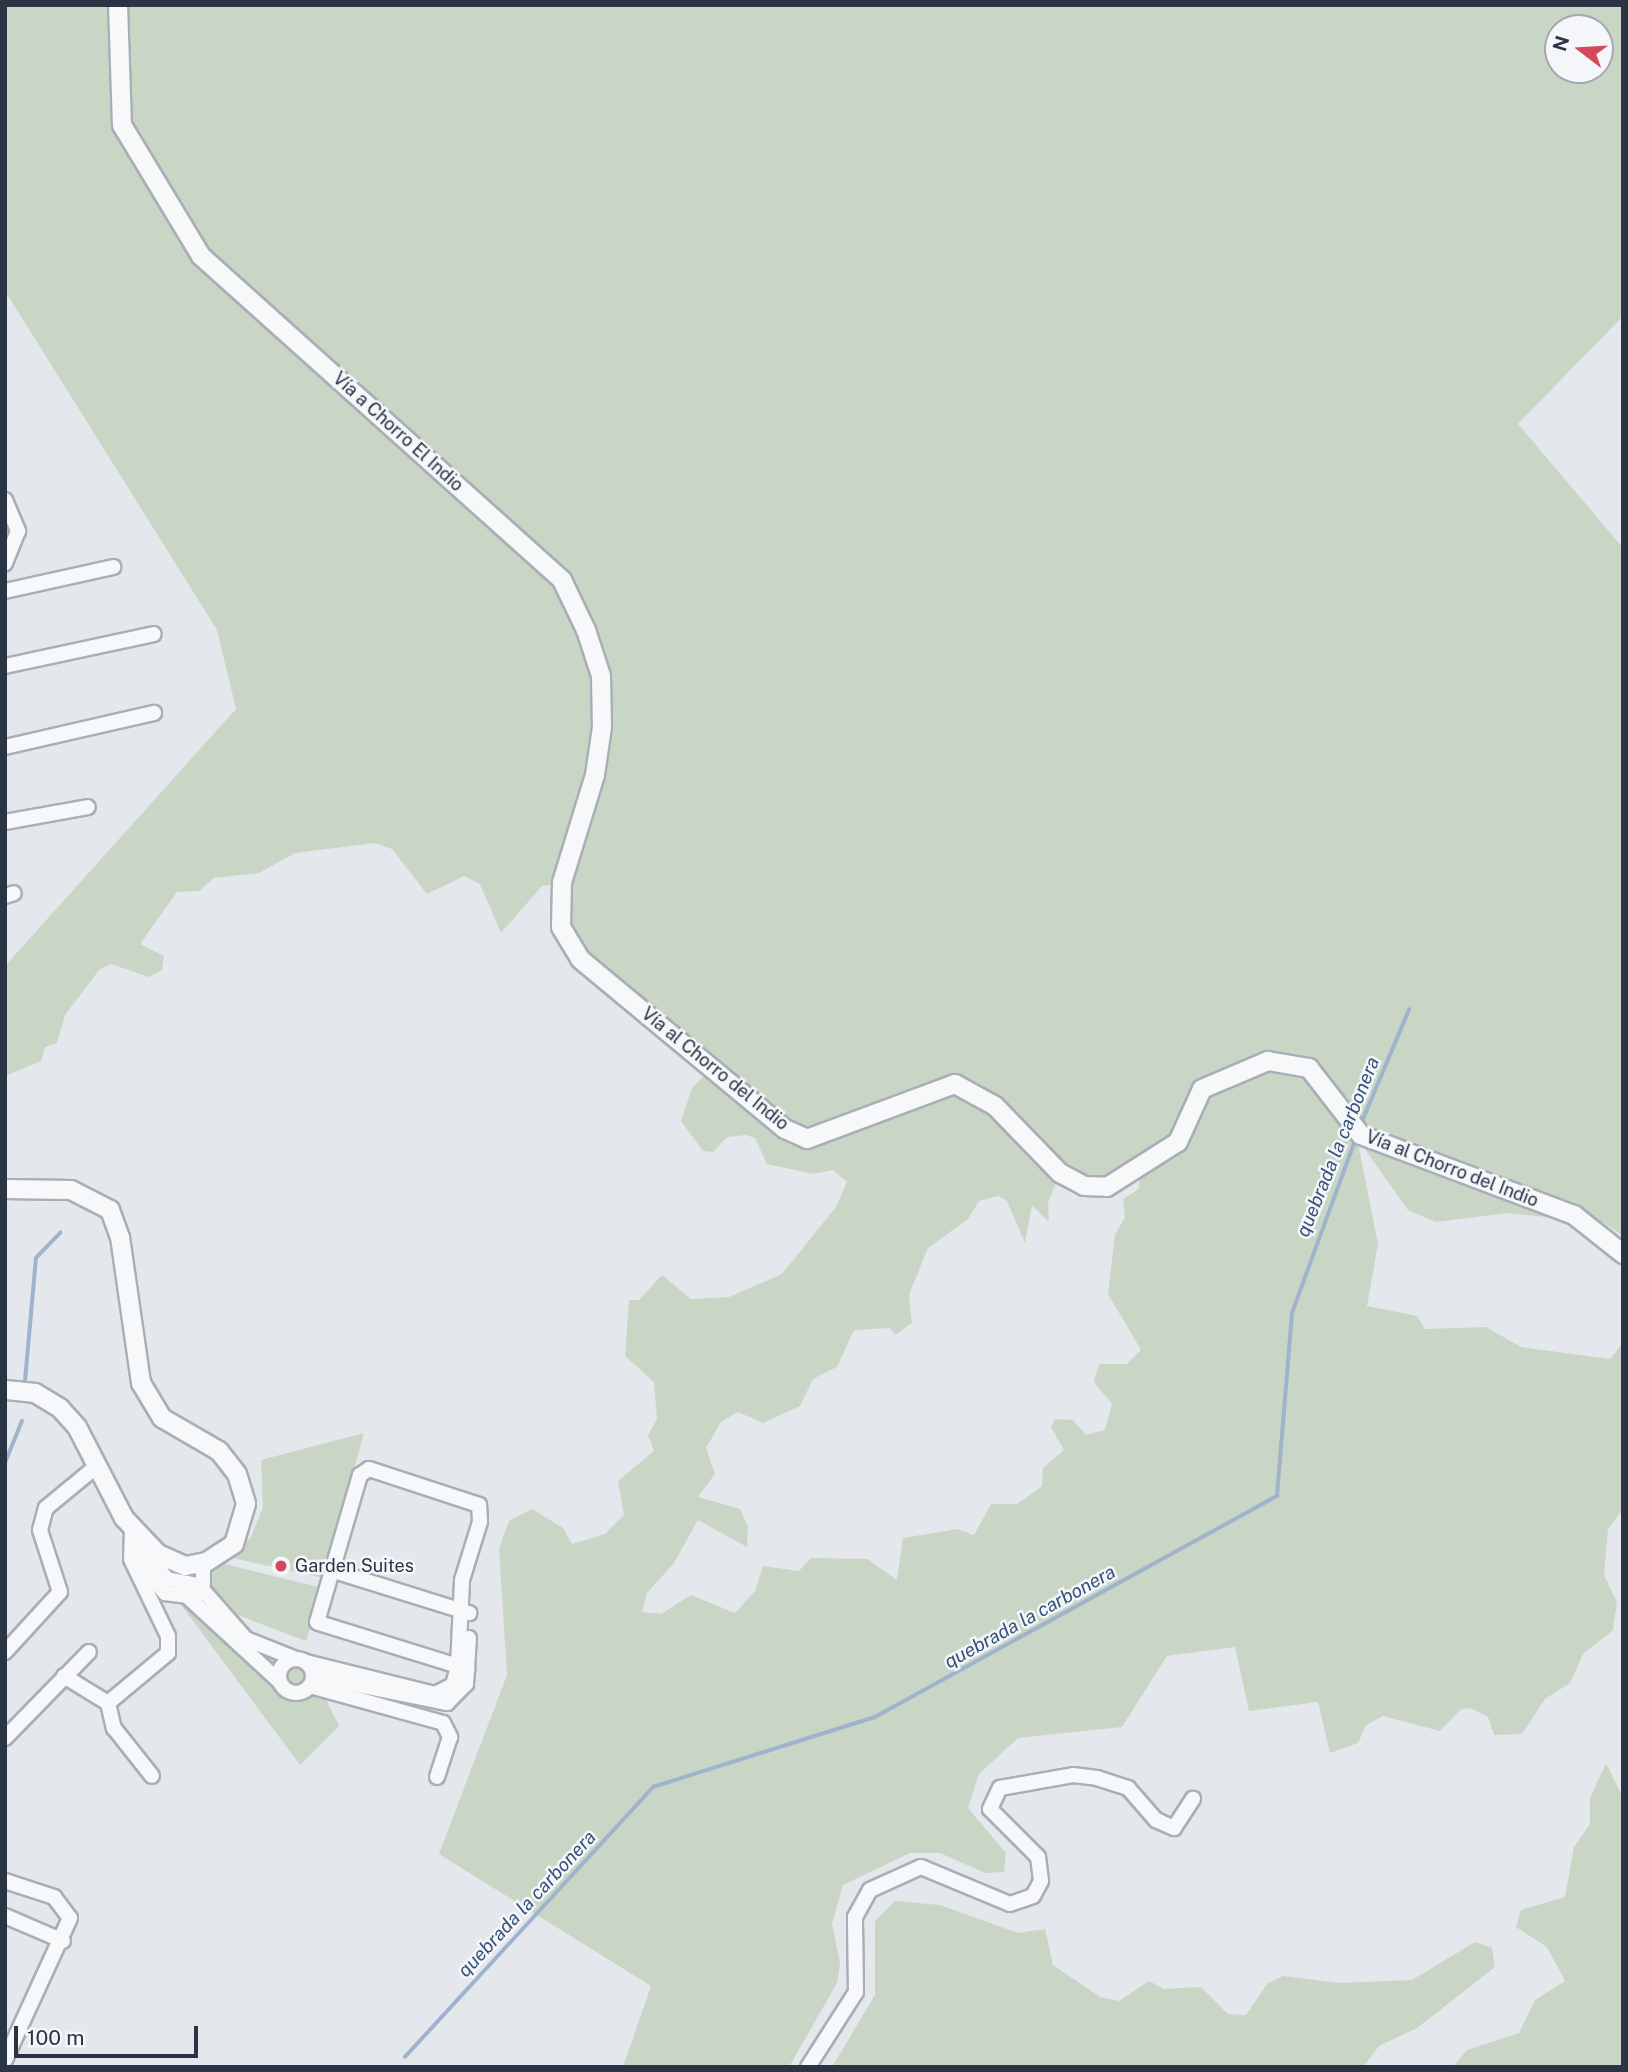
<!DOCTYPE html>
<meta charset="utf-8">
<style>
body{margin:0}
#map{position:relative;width:1628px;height:2072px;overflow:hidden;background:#e4e7ec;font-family:"Public Sans",sans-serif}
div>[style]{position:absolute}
.green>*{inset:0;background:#c9d6c5}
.stream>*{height:3.5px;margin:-1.75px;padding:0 1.75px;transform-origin:1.75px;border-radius:1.75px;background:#9fb4cc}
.roads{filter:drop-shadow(2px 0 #a9aeb7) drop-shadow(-2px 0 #a9aeb7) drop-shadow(0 2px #a9aeb7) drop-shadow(0 -2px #a9aeb7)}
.minor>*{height:14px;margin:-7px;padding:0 7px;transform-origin:7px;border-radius:7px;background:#f7f8fa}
.minor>.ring{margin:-7px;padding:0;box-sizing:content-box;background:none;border:14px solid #f7f8fa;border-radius:50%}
.tertiary>*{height:18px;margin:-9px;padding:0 9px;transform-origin:9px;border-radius:9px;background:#f7f8fa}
.dots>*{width:19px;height:19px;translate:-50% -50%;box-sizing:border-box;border:4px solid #f4f6f9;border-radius:50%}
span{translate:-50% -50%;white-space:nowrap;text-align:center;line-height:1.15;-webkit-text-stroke:5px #f4f6f9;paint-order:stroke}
.street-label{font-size:18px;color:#2b3445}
.poi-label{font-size:18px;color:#2b3445}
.left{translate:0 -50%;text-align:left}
.water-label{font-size:19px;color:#34527a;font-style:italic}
.frame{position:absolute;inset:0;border:7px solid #2b3445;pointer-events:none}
.north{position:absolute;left:1544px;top:14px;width:70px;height:70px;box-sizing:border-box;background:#f4f6f9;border:2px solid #a4a8b1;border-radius:50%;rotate:287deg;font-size:19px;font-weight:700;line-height:28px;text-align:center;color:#2b3445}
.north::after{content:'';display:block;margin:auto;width:24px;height:32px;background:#d1495b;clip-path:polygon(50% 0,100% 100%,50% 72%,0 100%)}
.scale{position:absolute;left:14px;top:2026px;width:184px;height:32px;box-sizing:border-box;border:4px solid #2b3445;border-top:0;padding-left:9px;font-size:21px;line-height:24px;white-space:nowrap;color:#2b3445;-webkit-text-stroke:5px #f4f6f9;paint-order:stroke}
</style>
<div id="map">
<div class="green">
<i style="clip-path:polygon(evenodd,5px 5px,1623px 5px,1623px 316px,1518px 424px,1623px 548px,1623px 1236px,1604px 1223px,1507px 1213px,1436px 1222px,1408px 1210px,1357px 1138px,1378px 1244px,1367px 1306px,1417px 1316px,1425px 1329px,1486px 1327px,1521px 1347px,1610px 1359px,1623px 1343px,1623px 1509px,1608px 1529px,1604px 1575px,1617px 1602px,1613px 1630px,1583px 1654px,1570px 1683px,1545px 1699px,1522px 1734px,1494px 1735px,1488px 1717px,1471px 1708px,1461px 1709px,1440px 1731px,1383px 1716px,1366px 1725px,1358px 1743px,1330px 1753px,1318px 1702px,1249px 1711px,1235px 1647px,1167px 1656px,1122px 1727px,1018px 1738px,979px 1774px,968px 1808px,1006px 1853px,1004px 1872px,985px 1873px,940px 1853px,910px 1853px,843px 1885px,832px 1924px,840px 1963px,837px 1983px,789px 2067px,623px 2067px,651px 1986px,439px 1854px,507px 1675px,499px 1548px,509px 1521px,532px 1509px,563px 1528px,572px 1544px,605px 1534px,624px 1515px,618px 1481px,654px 1451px,648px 1435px,657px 1419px,654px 1382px,625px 1356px,629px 1300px,639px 1300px,662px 1275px,691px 1299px,729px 1297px,782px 1274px,836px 1207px,847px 1182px,833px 1170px,813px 1174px,767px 1164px,755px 1138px,746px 1135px,727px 1137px,713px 1152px,703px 1151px,681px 1121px,692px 1088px,706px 1074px,580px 959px,561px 927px,562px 883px,542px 886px,501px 933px,480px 884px,464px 876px,427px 894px,392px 849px,375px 843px,295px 853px,259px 873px,214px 878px,199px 891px,177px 892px,140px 944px,164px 956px,162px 970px,149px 977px,111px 964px,99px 970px,65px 1015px,57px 1043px,45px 1047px,41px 1061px,5px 1076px,5px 966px,236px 709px,217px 630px,5px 291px,5px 5px,1558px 28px,1600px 28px,1600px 70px,1558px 70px,1558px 28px,5px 5px,1060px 1173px,1107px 1187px,1139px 1173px,1139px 1189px,1123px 1199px,1125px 1218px,1115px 1234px,1108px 1294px,1141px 1350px,1127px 1364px,1100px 1364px,1096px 1373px,1094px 1382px,1112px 1404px,1105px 1430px,1086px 1435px,1073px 1420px,1055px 1419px,1051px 1427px,1064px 1450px,1043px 1468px,1042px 1486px,1017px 1504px,991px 1504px,974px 1535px,957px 1529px,903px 1538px,897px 1580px,867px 1559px,811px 1558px,799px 1571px,763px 1566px,755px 1591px,735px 1613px,691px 1595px,661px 1614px,642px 1612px,647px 1593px,674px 1563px,698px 1520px,747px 1547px,748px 1527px,740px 1509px,698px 1497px,715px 1474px,706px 1448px,721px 1422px,738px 1412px,763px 1423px,800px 1406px,813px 1379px,837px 1367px,854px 1330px,890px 1328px,895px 1335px,912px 1323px,909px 1295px,928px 1248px,968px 1219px,979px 1201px,998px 1196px,1007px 1201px,1025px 1243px,1032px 1205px,1049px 1222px,1048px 1202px,1060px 1173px)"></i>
<i style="clip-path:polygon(364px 1433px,324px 1578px,232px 1558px,251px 1537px,263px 1507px,261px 1460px)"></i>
<i style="clip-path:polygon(213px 1561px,322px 1588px,306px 1641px,217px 1607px,186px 1568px)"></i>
<i style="clip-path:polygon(153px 1567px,168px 1569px,209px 1615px,303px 1652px,339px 1726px,300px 1765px)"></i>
<i style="clip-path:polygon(1606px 1763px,1623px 1798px,1623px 2067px,1453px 2067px,1467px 2050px,1519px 2033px,1535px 2000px,1565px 1981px,1547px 1947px,1516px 1927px,1521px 1910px,1565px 1897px,1574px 1847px,1590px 1824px,1590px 1798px)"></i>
<i style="clip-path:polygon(895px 1901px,940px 1905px,1018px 1933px,1045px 1929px,1053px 1965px,1100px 1997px,1119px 2001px,1149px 1981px,1164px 1989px,1201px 1987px,1228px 2014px,1246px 2015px,1267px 1984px,1283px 1976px,1339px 1983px,1412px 1980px,1475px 1942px,1492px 1948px,1495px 1967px,1417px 2028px,1379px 2046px,1363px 2067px,832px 2067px,875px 1995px,875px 1921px)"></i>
</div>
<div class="stream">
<i style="left:1361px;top:1124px;width:124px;rotate:-67.2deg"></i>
<i style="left:25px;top:1381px;width:123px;rotate:-84.9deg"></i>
<i style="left:36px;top:1258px;width:35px;rotate:-46deg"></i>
<i style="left:5px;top:1463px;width:45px;rotate:-68deg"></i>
<i style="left:405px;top:2057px;width:367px;rotate:-47.4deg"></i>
<i style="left:653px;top:1787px;width:233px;rotate:-17.5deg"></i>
<i style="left:875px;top:1717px;width:459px;rotate:-28.8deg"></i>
<i style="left:1277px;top:1496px;width:184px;rotate:-85.3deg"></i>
<i style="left:1292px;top:1313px;width:186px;rotate:-69.9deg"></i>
</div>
<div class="roads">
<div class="minor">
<i style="left:5px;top:500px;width:34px;rotate:67deg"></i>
<i style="left:18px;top:531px;width:35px;rotate:112deg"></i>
<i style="left:5px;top:591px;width:111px;rotate:-12.5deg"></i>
<i style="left:5px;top:666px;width:152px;rotate:-12.1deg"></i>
<i style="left:5px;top:747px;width:153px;rotate:-12.9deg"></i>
<i style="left:5px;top:822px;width:84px;rotate:-10.2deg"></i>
<i style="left:5px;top:896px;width:9px;rotate:-18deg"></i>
<i style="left:144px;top:1543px;width:23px;rotate:92deg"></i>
<i style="left:143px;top:1566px;width:35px;rotate:51deg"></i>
<i style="left:165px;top:1593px;width:30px;rotate:8deg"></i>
<i style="left:195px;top:1597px;width:16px;rotate:-60deg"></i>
<i style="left:203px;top:1583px;width:20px;rotate:-90deg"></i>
<i style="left:158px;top:1554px;width:11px;rotate:100deg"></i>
<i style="left:156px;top:1565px;width:18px;rotate:52deg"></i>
<i style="left:167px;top:1579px;width:36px;rotate:11deg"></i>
<i style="left:331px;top:1570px;width:145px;rotate:17.3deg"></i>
<i style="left:201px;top:1588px;width:68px;rotate:48.6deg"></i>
<i style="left:246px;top:1639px;width:54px;rotate:21.8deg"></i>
<i style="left:189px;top:1598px;width:124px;rotate:42.7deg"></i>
<i style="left:5px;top:1652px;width:81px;rotate:-47.5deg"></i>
<i style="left:60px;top:1592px;width:65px;rotate:-107.9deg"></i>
<i style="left:40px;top:1530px;width:23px;rotate:-75deg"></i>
<i style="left:46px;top:1508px;width:66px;rotate:-39.5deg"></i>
<i class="ring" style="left:279px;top:1659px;width:20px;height:20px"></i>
<i style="left:306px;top:1662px;width:133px;rotate:13.9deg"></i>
<i style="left:435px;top:1694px;width:20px;rotate:-27deg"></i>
<i style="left:453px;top:1685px;width:20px;rotate:-75deg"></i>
<i style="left:458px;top:1666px;width:86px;rotate:-87.3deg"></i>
<i style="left:462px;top:1580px;width:61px;rotate:-72.8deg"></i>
<i style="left:480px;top:1522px;width:17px;rotate:-93deg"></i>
<i style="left:479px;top:1505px;width:116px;rotate:-161.9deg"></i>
<i style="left:369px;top:1469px;width:11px;rotate:146deg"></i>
<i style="left:360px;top:1475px;width:153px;rotate:106.3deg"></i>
<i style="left:317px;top:1622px;width:2px;rotate:27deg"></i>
<i style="left:319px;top:1623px;width:145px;rotate:17.2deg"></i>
<i style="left:458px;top:1666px;width:10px;rotate:17deg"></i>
<i style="left:64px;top:1676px;width:52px;rotate:31.5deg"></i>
<i style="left:108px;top:1703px;width:78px;rotate:-39.8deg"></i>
<i style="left:168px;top:1653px;width:17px;rotate:-90deg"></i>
<i style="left:168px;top:1636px;width:85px;rotate:-115.7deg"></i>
<i style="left:131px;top:1559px;width:32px;rotate:-88deg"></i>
<i style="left:313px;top:1676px;width:137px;rotate:11.4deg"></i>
<i style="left:447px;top:1703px;width:27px;rotate:-45deg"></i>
<i style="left:466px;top:1684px;width:46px;rotate:-86.3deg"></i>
<i style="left:310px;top:1686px;width:138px;rotate:15.5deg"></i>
<i style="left:443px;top:1723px;width:16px;rotate:63deg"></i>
<i style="left:450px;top:1737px;width:42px;rotate:108deg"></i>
<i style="left:108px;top:1703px;width:26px;rotate:77deg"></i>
<i style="left:114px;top:1728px;width:61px;rotate:51.6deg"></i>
<i style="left:5px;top:1738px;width:120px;rotate:-45.7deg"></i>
<i style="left:5px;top:1881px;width:52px;rotate:18.1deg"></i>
<i style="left:54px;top:1897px;width:26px;rotate:53deg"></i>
<i style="left:70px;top:1918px;width:156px;rotate:114.6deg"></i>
<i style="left:5px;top:1916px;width:63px;rotate:23.3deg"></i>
<i style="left:808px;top:2067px;width:89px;rotate:-57.4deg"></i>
<i style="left:856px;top:1992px;width:75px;rotate:-90.8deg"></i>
<i style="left:855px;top:1917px;width:31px;rotate:-61deg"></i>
<i style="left:870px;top:1890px;width:56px;rotate:-24.3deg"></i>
<i style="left:921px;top:1867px;width:96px;rotate:22.6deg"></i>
<i style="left:1010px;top:1904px;width:24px;rotate:-19deg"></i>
<i style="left:1033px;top:1896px;width:17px;rotate:-62deg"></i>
<i style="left:1041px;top:1881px;width:24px;rotate:-97deg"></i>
<i style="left:1038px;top:1857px;width:68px;rotate:-135deg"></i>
<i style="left:990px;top:1809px;width:23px;rotate:-65deg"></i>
<i style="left:1000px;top:1788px;width:74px;rotate:-10.1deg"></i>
<i style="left:1073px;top:1775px;width:24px;rotate:7deg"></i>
<i style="left:1097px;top:1778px;width:33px;rotate:18deg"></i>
<i style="left:1128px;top:1788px;width:43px;rotate:48.8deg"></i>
<i style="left:1156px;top:1820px;width:20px;rotate:24deg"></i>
<i style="left:1174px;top:1828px;width:35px;rotate:-57deg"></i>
</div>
<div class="tertiary">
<i style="left:118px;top:5px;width:120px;rotate:88.1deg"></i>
<i style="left:122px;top:125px;width:153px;rotate:58.9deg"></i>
<i style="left:201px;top:256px;width:485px;rotate:41.9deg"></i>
<i style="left:562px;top:580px;width:55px;rotate:64.4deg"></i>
<i style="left:586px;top:630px;width:48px;rotate:71.9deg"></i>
<i style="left:601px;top:676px;width:51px;rotate:88.9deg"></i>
<i style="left:602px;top:727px;width:49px;rotate:98.3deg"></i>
<i style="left:595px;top:775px;width:112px;rotate:107.1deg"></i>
<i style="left:562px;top:882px;width:45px;rotate:91.3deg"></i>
<i style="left:561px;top:927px;width:37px;rotate:59deg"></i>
<i style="left:580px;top:959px;width:266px;rotate:39.7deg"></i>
<i style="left:785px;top:1129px;width:24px;rotate:24deg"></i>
<i style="left:807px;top:1139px;width:158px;rotate:-20.4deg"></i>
<i style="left:955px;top:1084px;width:46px;rotate:28.8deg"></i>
<i style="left:995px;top:1106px;width:93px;rotate:45.9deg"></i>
<i style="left:1060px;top:1173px;width:27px;rotate:28deg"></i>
<i style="left:1084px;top:1186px;width:23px;rotate:2deg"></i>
<i style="left:1107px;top:1187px;width:84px;rotate:-32.4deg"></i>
<i style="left:1178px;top:1142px;width:58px;rotate:-65.6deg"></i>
<i style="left:1202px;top:1089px;width:72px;rotate:-23deg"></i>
<i style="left:1268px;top:1061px;width:42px;rotate:9.7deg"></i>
<i style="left:1309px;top:1068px;width:85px;rotate:52.2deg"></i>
<i style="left:1361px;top:1135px;width:228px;rotate:20.6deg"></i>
<i style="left:1574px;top:1215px;width:63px;rotate:38.5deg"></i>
<i style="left:5px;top:1189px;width:66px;rotate:0.9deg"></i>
<i style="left:71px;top:1190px;width:44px;rotate:27.1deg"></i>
<i style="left:110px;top:1210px;width:29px;rotate:70deg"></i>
<i style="left:120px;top:1237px;width:148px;rotate:81.8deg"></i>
<i style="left:141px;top:1383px;width:41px;rotate:59deg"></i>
<i style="left:162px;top:1418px;width:66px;rotate:30.1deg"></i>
<i style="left:219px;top:1451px;width:29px;rotate:52deg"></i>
<i style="left:237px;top:1474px;width:31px;rotate:73deg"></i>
<i style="left:246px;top:1504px;width:42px;rotate:106.7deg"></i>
<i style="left:234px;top:1544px;width:33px;rotate:147deg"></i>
<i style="left:206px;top:1562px;width:21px;rotate:169deg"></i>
<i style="left:185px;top:1566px;width:30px;rotate:-156deg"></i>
<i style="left:158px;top:1554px;width:50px;rotate:-133.4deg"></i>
<i style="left:124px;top:1518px;width:102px;rotate:-117.3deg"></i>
<i style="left:77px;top:1427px;width:25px;rotate:-132deg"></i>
<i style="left:60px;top:1408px;width:29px;rotate:-149deg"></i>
<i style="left:35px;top:1393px;width:30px;rotate:-174deg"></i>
</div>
</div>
<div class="dots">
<i style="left:281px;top:1566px;background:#d1495b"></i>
</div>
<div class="street-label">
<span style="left:398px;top:432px;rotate:42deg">Vía a Chorro El Indio</span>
<span style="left:715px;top:1069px;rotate:39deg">Vía al Chorro del Indio</span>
<span style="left:1452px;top:1169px;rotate:21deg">Vía al Chorro del Indio</span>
</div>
<div class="poi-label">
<span class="left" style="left:295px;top:1566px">Garden Suites</span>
</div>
<div class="water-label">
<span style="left:1338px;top:1147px;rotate:-68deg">quebrada la carbonera</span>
<span style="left:1030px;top:1617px;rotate:-29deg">quebrada la carbonera</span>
<span style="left:527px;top:1904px;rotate:-47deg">quebrada la carbonera</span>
</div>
<div class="frame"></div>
<div class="north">N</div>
<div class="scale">100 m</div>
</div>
